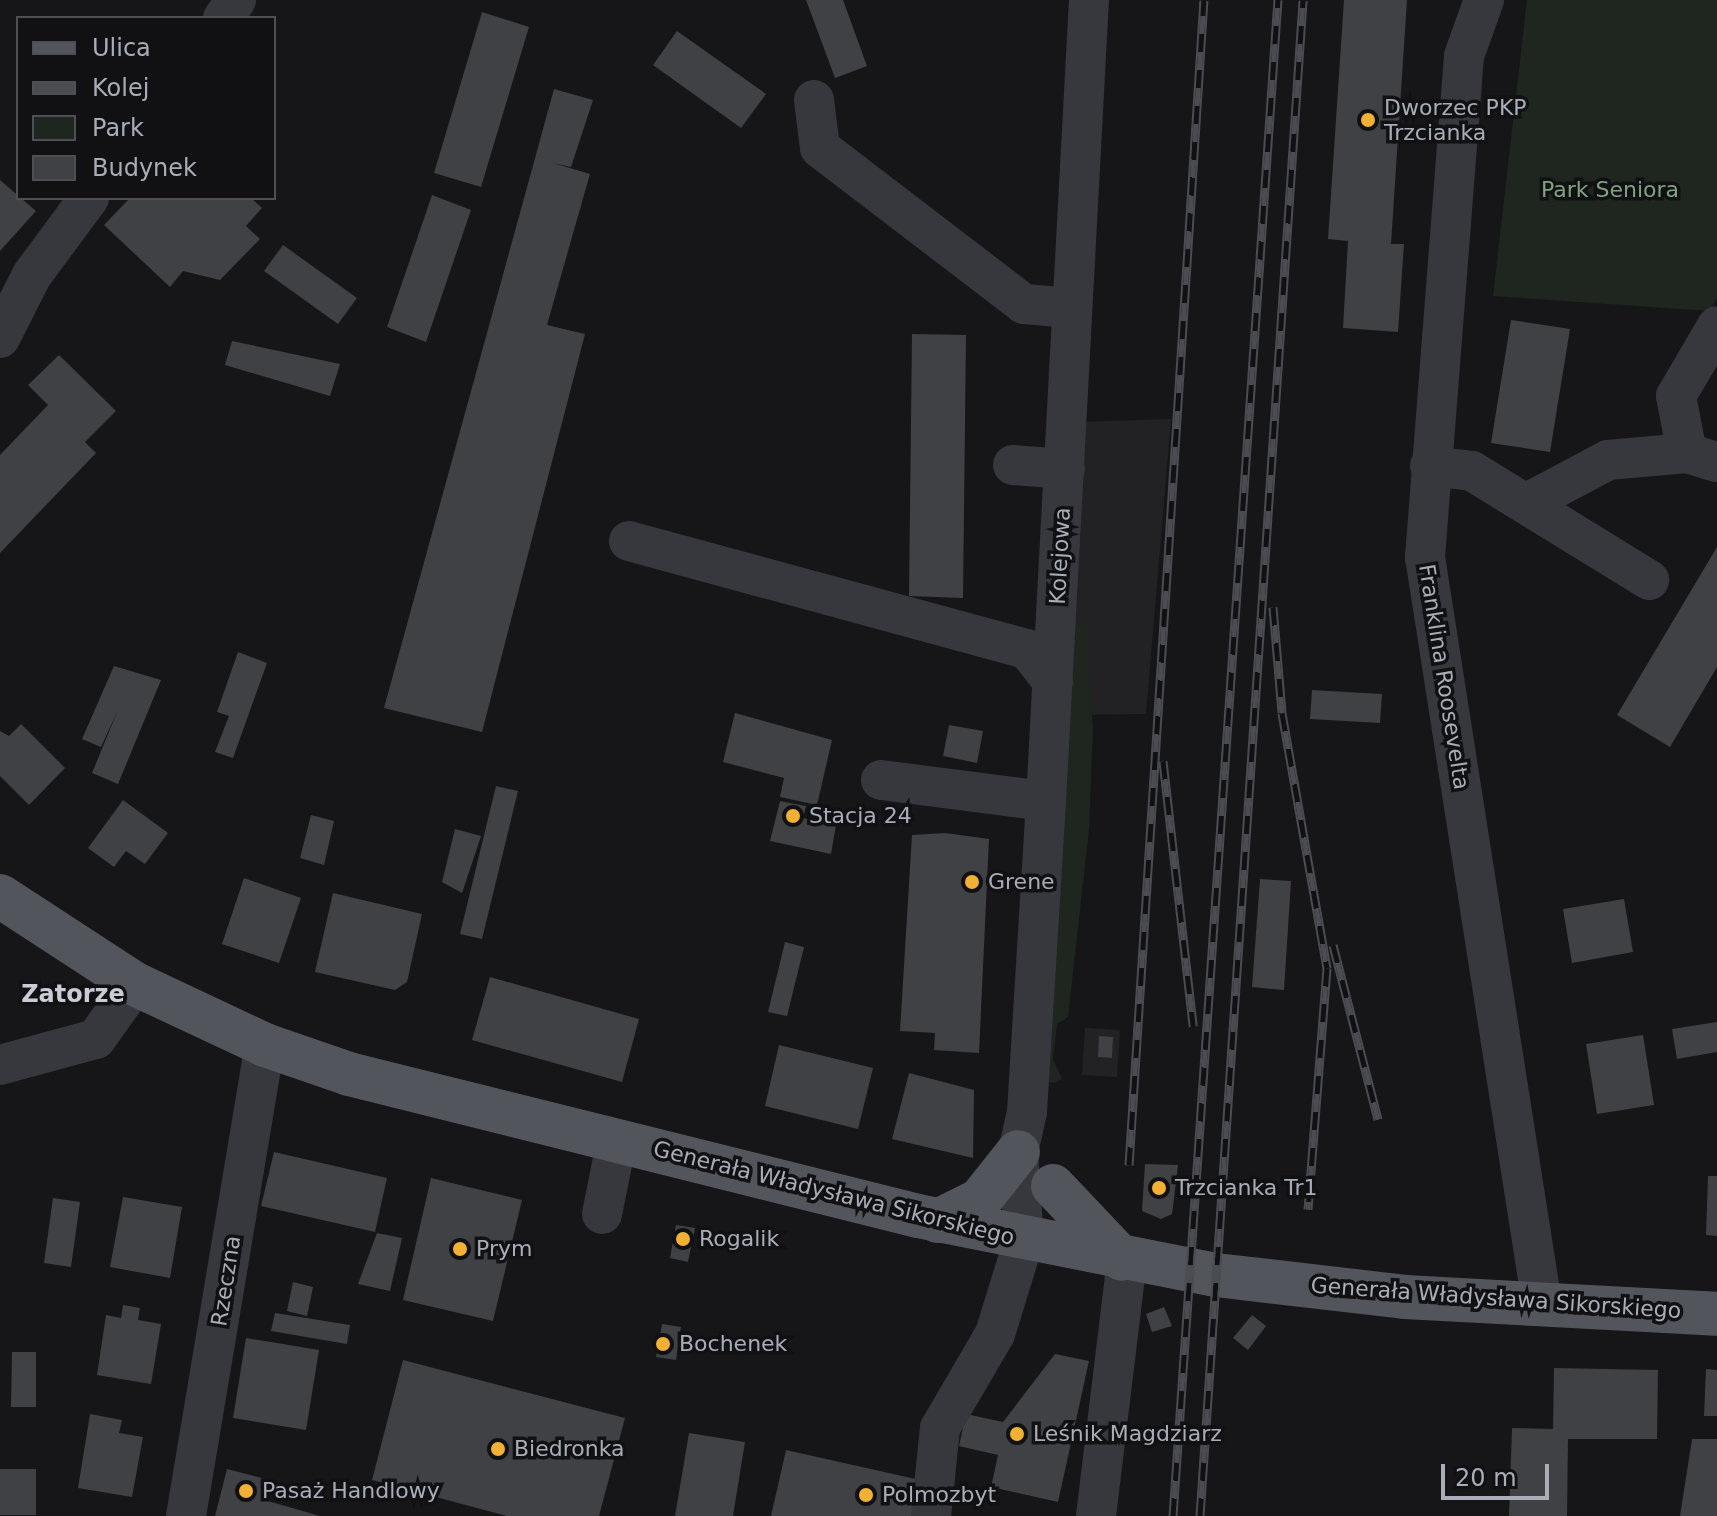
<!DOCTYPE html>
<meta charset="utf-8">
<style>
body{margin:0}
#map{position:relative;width:1717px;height:1516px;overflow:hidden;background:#161618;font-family:"DejaVu Sans",sans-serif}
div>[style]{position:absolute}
.built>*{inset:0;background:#222225}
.green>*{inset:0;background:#1e261f}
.building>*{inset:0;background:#404145}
.minor>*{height:40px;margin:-20px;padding:0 20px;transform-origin:20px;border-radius:20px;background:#37383d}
.major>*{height:44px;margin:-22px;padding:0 22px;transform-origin:22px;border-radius:22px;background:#53555c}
.rail>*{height:9px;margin-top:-4.5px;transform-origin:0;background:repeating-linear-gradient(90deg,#111113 0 18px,#4a4c52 0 36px);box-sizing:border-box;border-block:2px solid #4a4c52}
.dots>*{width:22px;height:22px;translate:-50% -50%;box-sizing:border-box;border:4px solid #111113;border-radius:50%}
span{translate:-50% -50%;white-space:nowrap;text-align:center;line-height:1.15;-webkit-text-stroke:7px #111113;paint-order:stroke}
.poi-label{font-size:22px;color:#a8adb8}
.left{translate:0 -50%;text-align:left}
.park-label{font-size:22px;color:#7fa381}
.street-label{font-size:22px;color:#a8adb8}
.neighbourhood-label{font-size:24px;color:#c9ccd4;font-weight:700}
.legend{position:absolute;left:16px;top:16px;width:260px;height:184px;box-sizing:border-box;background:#111113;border:2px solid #4d4f55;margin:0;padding:10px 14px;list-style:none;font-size:24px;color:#a8adb8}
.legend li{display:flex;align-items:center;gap:16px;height:40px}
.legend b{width:40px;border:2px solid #4d4f55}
.scale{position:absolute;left:1441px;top:1464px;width:108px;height:36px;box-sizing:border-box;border:4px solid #a8adb8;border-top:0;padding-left:10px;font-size:24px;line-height:28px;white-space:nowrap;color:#a8adb8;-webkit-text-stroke:6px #111113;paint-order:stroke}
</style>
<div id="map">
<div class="built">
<i style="clip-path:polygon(1171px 419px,1146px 714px,1070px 715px,1079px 422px)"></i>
<i style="clip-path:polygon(1085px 1028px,1120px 1030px,1117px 1077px,1082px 1075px)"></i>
</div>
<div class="green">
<i style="clip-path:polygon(1527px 0,1717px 0,1717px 298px,1710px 311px,1493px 296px)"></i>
<i style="clip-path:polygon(1085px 623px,1091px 625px,1086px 641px,1093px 728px,1089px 829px,1068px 1017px,1057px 1024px,1053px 1059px,1062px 1079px,1054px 1083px,1046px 1081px,1074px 627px)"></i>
</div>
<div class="building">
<i style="clip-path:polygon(806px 0,843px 0,867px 66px,835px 78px)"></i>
<i style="clip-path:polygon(1344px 0,1407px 0,1391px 244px,1404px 244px,1398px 332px,1343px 328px,1348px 241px,1328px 239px)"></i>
<i style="clip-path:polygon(482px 12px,529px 27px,481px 187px,434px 173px)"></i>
<i style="clip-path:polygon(677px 31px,766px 94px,741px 128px,653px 65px)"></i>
<i style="clip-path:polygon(554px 89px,593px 100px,571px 167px,553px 163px,590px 174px,547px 325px,585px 334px,482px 732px,384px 708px)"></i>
<i style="clip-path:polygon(0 180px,36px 211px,0 251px)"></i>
<i style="clip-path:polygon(432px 195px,471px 210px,426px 342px,387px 327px)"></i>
<i style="clip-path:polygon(130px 198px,251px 198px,262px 208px,246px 226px,260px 239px,220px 280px,183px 271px,170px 287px,104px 225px)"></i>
<i style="clip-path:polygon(283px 245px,357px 298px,338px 324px,264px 271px)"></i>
<i style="clip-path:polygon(1511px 320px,1570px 329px,1550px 452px,1491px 443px)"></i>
<i style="clip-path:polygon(912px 334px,966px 335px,963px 598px,909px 596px)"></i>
<i style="clip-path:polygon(232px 341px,340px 364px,330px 396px,225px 365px)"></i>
<i style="clip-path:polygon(59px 355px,116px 411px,85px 442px,96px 453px,0 553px,0 455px,48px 405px,28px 385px)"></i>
<i style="clip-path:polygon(1717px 547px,1717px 667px,1670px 747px,1617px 715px)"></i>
<i style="clip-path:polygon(238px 652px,267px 663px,233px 758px,215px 752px,229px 716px,217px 712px)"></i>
<i style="clip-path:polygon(114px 666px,161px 680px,118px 784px,92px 773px,118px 710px,101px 747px,82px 739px)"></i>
<i style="clip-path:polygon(1312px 690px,1382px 694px,1380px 723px,1310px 719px)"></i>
<i style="clip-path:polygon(735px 713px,832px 740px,817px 805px,780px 797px,784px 778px,723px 762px)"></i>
<i style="clip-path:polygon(21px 724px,65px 768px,29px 805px,0 776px,0 731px,9px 736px)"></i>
<i style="clip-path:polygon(949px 725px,983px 731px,977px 763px,943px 756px)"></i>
<i style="clip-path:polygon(496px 786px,518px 791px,482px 939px,460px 934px)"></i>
<i style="clip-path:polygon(123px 800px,168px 833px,145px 864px,126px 851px,114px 867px,88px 848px)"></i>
<i style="clip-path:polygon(780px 801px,806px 806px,803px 818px,836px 825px,831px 854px,770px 841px)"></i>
<i style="clip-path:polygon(311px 815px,334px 821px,324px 865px,300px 858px)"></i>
<i style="clip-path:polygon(455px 829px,481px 836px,462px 893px,442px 882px)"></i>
<i style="clip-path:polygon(945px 833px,989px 839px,979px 1053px,934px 1050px,935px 1033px,900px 1031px,912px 835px)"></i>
<i style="clip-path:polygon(244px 878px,301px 898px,279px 963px,222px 944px)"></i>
<i style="clip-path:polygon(1260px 879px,1291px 881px,1284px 990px,1252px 987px)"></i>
<i style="clip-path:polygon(333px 893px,422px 914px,407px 982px,395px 990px,315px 972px)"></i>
<i style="clip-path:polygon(1624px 899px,1633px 952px,1572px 963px,1563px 909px)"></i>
<i style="clip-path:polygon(785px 942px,804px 947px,787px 1016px,768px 1012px)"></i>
<i style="clip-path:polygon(490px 977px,639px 1019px,622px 1082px,472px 1040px)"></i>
<i style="clip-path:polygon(1717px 1022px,1717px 1052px,1677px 1059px,1672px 1029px)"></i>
<i style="clip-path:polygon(1643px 1035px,1654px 1105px,1597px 1114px,1586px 1044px)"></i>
<i style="clip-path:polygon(1099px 1036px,1113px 1037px,1112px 1058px,1098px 1057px)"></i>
<i style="clip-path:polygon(779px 1045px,873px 1068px,858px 1129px,765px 1106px)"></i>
<i style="clip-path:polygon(909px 1073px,974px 1090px,973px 1158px,892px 1139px)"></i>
<i style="clip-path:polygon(274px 1152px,387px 1178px,375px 1232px,261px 1206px)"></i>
<i style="clip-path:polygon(1145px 1164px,1178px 1165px,1172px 1214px,1161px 1219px,1142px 1211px)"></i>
<i style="clip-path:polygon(1708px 1176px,1717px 1176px,1717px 1236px,1706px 1235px)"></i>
<i style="clip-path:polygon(431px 1178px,522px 1200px,493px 1321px,403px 1300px)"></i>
<i style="clip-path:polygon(123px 1197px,182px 1207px,170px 1278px,110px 1267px)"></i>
<i style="clip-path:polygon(53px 1198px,80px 1202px,71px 1267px,44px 1263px)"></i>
<i style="clip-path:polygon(676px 1225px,695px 1228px,688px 1262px,670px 1258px)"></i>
<i style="clip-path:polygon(377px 1233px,402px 1238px,390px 1291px,358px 1284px)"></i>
<i style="clip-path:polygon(293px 1282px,313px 1287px,307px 1316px,287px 1311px)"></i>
<i style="clip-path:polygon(123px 1305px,140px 1308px,138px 1320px,161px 1324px,151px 1384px,97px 1375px,106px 1315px,121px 1318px)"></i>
<i style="clip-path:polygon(1164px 1307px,1172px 1326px,1152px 1332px,1146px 1314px)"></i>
<i style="clip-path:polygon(275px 1313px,350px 1325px,347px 1344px,271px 1331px)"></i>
<i style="clip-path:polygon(1252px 1315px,1266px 1326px,1248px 1350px,1233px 1338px)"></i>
<i style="clip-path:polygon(662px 1324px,681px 1327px,676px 1360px,656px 1357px)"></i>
<i style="clip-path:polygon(246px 1338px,319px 1350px,306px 1430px,233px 1418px)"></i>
<i style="clip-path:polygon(12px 1352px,36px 1352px,36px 1407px,11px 1407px)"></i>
<i style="clip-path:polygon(1055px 1354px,1089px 1361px,1058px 1502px,991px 1487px,998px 1455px,959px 1446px,966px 1414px,1003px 1422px)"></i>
<i style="clip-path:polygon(403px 1360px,625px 1418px,599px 1516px,507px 1516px,372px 1480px)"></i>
<i style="clip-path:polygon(1554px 1368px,1658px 1370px,1657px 1439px,1568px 1439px,1567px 1516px,1509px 1516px,1512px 1428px,1553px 1429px)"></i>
<i style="clip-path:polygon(1706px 1369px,1717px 1370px,1717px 1416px,1704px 1416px)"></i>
<i style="clip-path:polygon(90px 1414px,122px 1420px,119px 1433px,143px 1437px,132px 1497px,78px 1488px)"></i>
<i style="clip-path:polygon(689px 1433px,745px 1442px,733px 1516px,675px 1516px)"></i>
<i style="clip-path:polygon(1692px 1439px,1717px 1439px,1717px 1516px,1680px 1516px)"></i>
<i style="clip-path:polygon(786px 1450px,920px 1480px,911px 1516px,771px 1516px)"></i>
<i style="clip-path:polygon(0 1469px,36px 1469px,36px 1515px,0 1515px)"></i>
<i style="clip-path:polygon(227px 1469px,273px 1481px,268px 1501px,320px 1516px,215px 1516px)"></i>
</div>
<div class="minor">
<i style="left:1484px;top:0;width:59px;rotate:109.7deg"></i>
<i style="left:1464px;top:56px;width:503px;rotate:94.45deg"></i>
<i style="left:1425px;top:557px;width:756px;rotate:81.1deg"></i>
<i style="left:223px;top:18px;width:22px;rotate:-54deg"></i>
<i style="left:814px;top:100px;width:48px;rotate:82.9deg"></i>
<i style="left:820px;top:148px;width:257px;rotate:37.4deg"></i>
<i style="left:1024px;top:304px;width:48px;rotate:4.8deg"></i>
<i style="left:0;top:338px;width:71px;rotate:-63.1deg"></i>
<i style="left:32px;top:275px;width:96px;rotate:-53.5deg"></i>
<i style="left:1687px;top:453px;width:58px;rotate:-100.9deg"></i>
<i style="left:1676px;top:396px;width:81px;rotate:-59.6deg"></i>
<i style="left:1013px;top:465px;width:52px;rotate:4.4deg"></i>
<i style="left:1430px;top:466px;width:42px;rotate:6.8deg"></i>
<i style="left:1472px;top:471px;width:208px;rotate:31.6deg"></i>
<i style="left:1529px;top:502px;width:89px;rotate:-28deg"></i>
<i style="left:1608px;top:460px;width:79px;rotate:-5.1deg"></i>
<i style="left:1687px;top:453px;width:31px;rotate:17deg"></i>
<i style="left:629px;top:541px;width:412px;rotate:15.2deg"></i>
<i style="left:1027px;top:649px;width:42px;rotate:51.8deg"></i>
<i style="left:881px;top:780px;width:166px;rotate:7.3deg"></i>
<i style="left:0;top:1065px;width:99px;rotate:-15.2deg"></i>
<i style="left:96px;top:1039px;width:67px;rotate:-54.7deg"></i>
<i style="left:602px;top:1214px;width:76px;rotate:-78.7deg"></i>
<i style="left:186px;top:1516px;width:478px;rotate:-80.5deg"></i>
<i style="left:931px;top:1516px;width:88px;rotate:-84.2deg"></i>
<i style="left:940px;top:1428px;width:109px;rotate:-59.7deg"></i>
<i style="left:995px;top:1334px;width:98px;rotate:-72.9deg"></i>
<i style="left:1024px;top:1240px;width:88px;rotate:-93.9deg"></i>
<i style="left:1018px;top:1152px;width:41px;rotate:-77.3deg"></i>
<i style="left:1027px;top:1112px;width:312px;rotate:-86.5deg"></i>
<i style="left:1046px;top:801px;width:802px;rotate:-86.93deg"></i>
<i style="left:1096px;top:1516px;width:258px;rotate:-83.1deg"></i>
</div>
<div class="major">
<i style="left:0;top:896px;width:161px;rotate:33.1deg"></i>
<i style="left:135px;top:984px;width:144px;rotate:25.1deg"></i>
<i style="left:265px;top:1045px;width:89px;rotate:19deg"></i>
<i style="left:349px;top:1074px;width:586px;rotate:14.01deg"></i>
<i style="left:918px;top:1216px;width:304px;rotate:11.2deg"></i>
<i style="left:1216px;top:1275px;width:190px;rotate:6.6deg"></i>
<i style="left:1405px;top:1297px;width:312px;rotate:3.1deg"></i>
<i style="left:1053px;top:1186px;width:100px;rotate:46.6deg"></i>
<i style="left:938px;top:1221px;width:47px;rotate:-26.6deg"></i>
<i style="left:980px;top:1200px;width:61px;rotate:-51.6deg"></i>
</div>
<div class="rail">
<i style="left:1273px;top:607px;width:106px;rotate:85.1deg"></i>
<i style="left:1282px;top:713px;width:259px;rotate:80deg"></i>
<i style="left:1327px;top:968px;width:242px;rotate:94.5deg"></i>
<i style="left:1163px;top:761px;width:267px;rotate:83.5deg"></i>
<i style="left:1333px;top:945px;width:180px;rotate:75.5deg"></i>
<i style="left:1129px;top:1165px;width:1167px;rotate:-86.32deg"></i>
<i style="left:1173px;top:1516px;width:1520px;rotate:-86.04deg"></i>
<i style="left:1200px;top:1516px;width:1519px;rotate:-86.11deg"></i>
</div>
<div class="dots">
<i style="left:1368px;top:120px;background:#f2b134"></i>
<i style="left:793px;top:816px;background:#f2b134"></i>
<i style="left:972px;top:882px;background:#f2b134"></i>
<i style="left:1159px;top:1188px;background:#f2b134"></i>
<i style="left:683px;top:1239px;background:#f2b134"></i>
<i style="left:460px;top:1249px;background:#f2b134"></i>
<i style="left:663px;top:1344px;background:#f2b134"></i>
<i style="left:1017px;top:1434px;background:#f2b134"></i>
<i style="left:498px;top:1449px;background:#f2b134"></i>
<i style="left:246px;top:1491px;background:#f2b134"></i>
<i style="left:866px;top:1495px;background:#f2b134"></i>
</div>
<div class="poi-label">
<span class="left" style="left:1384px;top:120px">Dworzec PKP<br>Trzcianka</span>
<span class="left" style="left:809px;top:816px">Stacja 24</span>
<span class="left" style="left:988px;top:882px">Grene</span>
<span class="left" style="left:1175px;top:1188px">Trzcianka Tr1</span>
<span class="left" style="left:699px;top:1239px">Rogalik</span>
<span class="left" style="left:476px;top:1249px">Prym</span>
<span class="left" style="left:679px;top:1344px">Bochenek</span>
<span class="left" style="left:1033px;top:1434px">Leśnik Magdziarz</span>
<span class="left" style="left:514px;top:1449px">Biedronka</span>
<span class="left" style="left:262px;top:1491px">Pasaż Handlowy</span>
<span class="left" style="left:882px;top:1495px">Polmozbyt</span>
</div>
<div class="park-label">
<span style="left:1610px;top:190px">Park Seniora</span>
</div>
<div class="street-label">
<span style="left:1060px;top:556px;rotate:-87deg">Kolejowa</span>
<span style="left:1444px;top:677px;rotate:81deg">Franklina Roosevelta</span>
<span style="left:834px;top:1193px;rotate:14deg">Generała Władysława Sikorskiego</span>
<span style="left:226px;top:1281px;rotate:-81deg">Rzeczna</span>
<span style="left:1496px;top:1298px;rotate:4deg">Generała Władysława Sikorskiego</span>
</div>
<div class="neighbourhood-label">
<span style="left:73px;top:995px">Zatorze</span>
</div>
<ul class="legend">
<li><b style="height:10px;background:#53555c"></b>Ulica</li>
<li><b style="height:10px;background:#4a4c52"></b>Kolej</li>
<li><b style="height:22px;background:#1e261f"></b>Park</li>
<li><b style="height:22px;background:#404145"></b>Budynek</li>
</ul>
<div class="scale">20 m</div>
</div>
